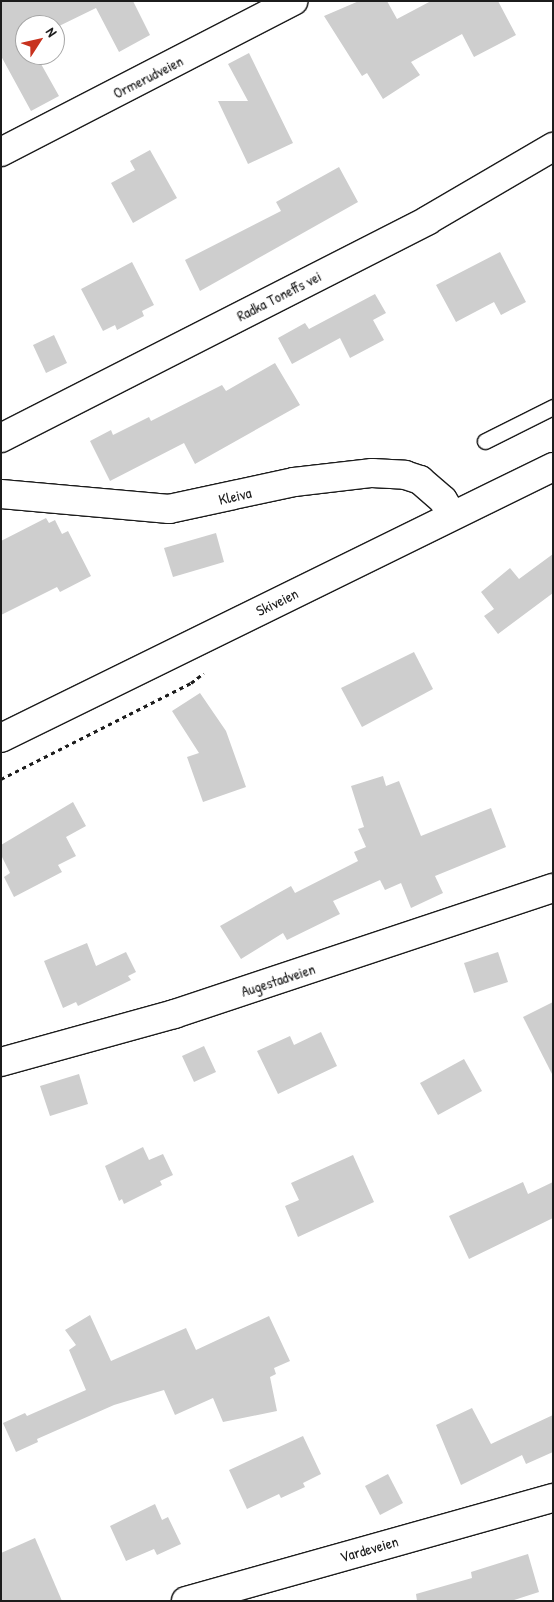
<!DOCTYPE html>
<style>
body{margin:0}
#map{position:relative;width:554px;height:1602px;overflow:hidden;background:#fff;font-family:"Patrick Hand",sans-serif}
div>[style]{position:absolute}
.building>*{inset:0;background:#cecece}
.path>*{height:3px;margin-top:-1.5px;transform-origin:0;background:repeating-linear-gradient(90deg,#1c1c1c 0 4px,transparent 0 8px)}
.roads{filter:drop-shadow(1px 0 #1c1c1c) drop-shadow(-1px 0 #1c1c1c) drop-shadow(0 1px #1c1c1c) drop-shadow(0 -1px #1c1c1c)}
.lane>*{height:15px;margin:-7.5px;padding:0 7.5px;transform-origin:7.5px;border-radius:7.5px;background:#fff}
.street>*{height:28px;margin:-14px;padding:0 14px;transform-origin:14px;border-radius:14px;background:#fff}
.secondary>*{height:28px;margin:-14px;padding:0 14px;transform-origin:14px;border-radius:14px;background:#fff}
span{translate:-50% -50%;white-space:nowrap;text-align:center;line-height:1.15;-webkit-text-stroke:4px #fff;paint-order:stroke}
.street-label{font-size:15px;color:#1c1c1c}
.frame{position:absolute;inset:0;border:2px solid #1c1c1c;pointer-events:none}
.north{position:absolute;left:15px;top:15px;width:50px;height:50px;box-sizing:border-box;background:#fff;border:1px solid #a4a4a4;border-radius:50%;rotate:55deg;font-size:14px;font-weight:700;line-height:20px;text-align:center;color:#1c1c1c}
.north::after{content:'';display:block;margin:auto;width:18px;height:22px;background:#c8321e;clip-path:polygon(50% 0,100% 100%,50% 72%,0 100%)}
</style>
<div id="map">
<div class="building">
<i style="clip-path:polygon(1px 1px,133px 1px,150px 35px,119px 52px,96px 8px,55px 28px,55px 25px,25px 25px,25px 55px,36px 55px,59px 96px,31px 111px,1px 56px)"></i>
<i style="clip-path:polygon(359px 1px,387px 1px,397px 19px,431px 1px,498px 1px,516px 35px,474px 57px,462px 34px,411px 62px,420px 75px,383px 99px,367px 73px,362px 76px,324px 16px)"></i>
<i style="clip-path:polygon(249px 53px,293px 143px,248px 164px,218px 101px,248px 101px,228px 64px)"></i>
<i style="clip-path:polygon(150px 150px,177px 198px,133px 223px,111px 183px,135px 170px,130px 161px)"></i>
<i style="clip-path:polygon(339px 167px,358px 202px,200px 291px,185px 260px,281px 211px,276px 202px)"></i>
<i style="clip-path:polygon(500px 252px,526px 302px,501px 315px,494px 302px,456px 322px,436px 285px)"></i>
<i style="clip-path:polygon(132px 262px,154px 305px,142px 311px,144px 316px,117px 330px,115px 325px,103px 331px,81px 289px)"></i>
<i style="clip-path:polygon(375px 294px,386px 313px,373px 320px,384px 340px,350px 358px,340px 338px,292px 364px,278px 338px,305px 323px,309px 329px)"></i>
<i style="clip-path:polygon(54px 335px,67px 363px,46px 373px,33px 345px)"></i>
<i style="clip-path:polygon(275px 363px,300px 405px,195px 464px,184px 443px,110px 481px,90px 441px,111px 430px,113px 435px,149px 417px,151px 421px,222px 385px,226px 391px)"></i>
<i style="clip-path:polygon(46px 518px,49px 523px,55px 520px,62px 534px,68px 531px,91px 576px,60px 592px,57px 587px,1px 615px,1px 541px)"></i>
<i style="clip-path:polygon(216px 533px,224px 562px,173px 577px,164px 548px)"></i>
<i style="clip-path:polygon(553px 554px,553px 593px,498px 634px,484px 616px,494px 609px,481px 592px,510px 568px,519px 579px)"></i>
<i style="clip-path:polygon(414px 652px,433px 689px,362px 727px,341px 688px)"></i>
<i style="clip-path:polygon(200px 693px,226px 731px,246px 787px,203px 802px,187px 757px,199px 753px,172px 711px)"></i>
<i style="clip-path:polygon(383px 776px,386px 786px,399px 781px,421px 836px,491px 808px,506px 847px,435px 876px,443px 893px,411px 908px,401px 883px,385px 890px,380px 880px,333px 901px,340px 914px,287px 940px,283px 933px,241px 959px,220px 926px,291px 886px,295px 893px,358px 861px,354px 852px,366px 847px,358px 829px,364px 827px,351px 786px)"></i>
<i style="clip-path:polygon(73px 802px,86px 826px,66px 837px,76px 856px,58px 865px,62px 872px,14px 897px,4px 877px,10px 873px,1px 855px,1px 845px)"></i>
<i style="clip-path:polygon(87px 943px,96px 966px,126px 952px,136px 972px,128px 976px,131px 980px,78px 1006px,76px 1002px,63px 1008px,44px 961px)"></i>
<i style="clip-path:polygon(498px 952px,508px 982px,474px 993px,464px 963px)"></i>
<i style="clip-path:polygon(553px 1002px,553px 1076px,523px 1017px)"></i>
<i style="clip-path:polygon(321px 1032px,337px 1066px,278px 1094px,257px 1051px,290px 1036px,294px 1045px)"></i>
<i style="clip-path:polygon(204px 1046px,216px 1072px,194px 1082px,182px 1056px)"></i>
<i style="clip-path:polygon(464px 1059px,482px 1091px,438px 1115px,420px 1083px)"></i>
<i style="clip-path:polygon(79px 1074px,88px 1104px,50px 1116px,40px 1086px)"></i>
<i style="clip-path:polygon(143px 1147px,149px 1160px,163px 1154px,173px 1175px,160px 1181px,162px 1185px,124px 1204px,122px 1199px,119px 1201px,105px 1166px)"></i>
<i style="clip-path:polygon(353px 1155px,374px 1202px,298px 1237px,285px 1206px,299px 1200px,291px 1183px)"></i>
<i style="clip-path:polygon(523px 1182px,528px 1194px,553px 1182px,553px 1218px,469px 1259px,449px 1216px)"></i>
<i style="clip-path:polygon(90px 1315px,111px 1361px,186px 1328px,196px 1350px,269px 1316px,290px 1361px,274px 1368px,276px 1374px,270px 1377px,277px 1411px,223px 1422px,213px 1398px,175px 1415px,164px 1390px,114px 1405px,37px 1439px,38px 1442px,16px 1452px,3px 1423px,25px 1413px,27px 1416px,86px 1390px,69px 1350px,76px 1345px,65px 1330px)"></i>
<i style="clip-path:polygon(472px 1408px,491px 1444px,553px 1415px,553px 1452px,526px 1464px,522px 1455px,461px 1485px,436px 1425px)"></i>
<i style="clip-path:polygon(303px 1436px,321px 1474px,303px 1483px,305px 1487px,281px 1498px,279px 1494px,247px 1509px,229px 1470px)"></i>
<i style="clip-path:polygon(388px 1474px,403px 1503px,380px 1515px,365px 1486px)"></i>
<i style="clip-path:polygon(155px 1504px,162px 1520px,168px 1517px,181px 1544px,157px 1555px,154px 1549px,126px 1561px,110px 1526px)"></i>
<i style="clip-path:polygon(35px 1538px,62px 1601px,1px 1601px,1px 1553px)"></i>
<i style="clip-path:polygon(528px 1554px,539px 1592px,511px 1601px,417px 1601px,416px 1594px,472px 1578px,471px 1572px)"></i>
</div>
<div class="path">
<i style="left:1px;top:779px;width:213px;rotate:-26.8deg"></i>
<i style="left:191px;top:683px;width:16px;rotate:-38deg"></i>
</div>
<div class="roads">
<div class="lane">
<i style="left:485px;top:441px;width:76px;rotate:-26.6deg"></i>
</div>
<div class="street">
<i style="left:1px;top:152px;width:329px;rotate:-27.3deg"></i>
<i style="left:1px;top:438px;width:479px;rotate:-27deg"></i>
<i style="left:428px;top:220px;width:145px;rotate:-30.3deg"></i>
<i style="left:1px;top:494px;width:169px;rotate:5.1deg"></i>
<i style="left:169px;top:509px;width:128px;rotate:-12.2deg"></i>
<i style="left:294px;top:482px;width:79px;rotate:-6.6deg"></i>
<i style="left:372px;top:473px;width:33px;rotate:3deg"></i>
<i style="left:405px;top:475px;width:16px;rotate:18deg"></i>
<i style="left:420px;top:480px;width:30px;rotate:41deg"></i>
<i style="left:443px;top:500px;width:17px;rotate:59deg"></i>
<i style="left:1px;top:1062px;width:180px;rotate:-15.5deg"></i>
<i style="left:174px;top:1014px;width:399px;rotate:-18.4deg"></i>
<i style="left:186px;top:1601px;width:381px;rotate:-15.7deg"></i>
</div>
<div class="secondary">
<i style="left:1px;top:738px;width:615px;rotate:-26.15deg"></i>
</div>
</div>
<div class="street-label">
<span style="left:148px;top:77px;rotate:-27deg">Ormerudveien</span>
<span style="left:279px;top:296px;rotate:-27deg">Radka Toneffs vei</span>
<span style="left:235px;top:496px;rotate:-13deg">Kleiva</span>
<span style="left:277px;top:602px;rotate:-26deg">Skiveien</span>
<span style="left:278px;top:980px;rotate:-18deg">Augestadveien</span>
<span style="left:369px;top:1549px;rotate:-16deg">Vardeveien</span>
</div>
<div class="frame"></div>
<div class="north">N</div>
</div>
